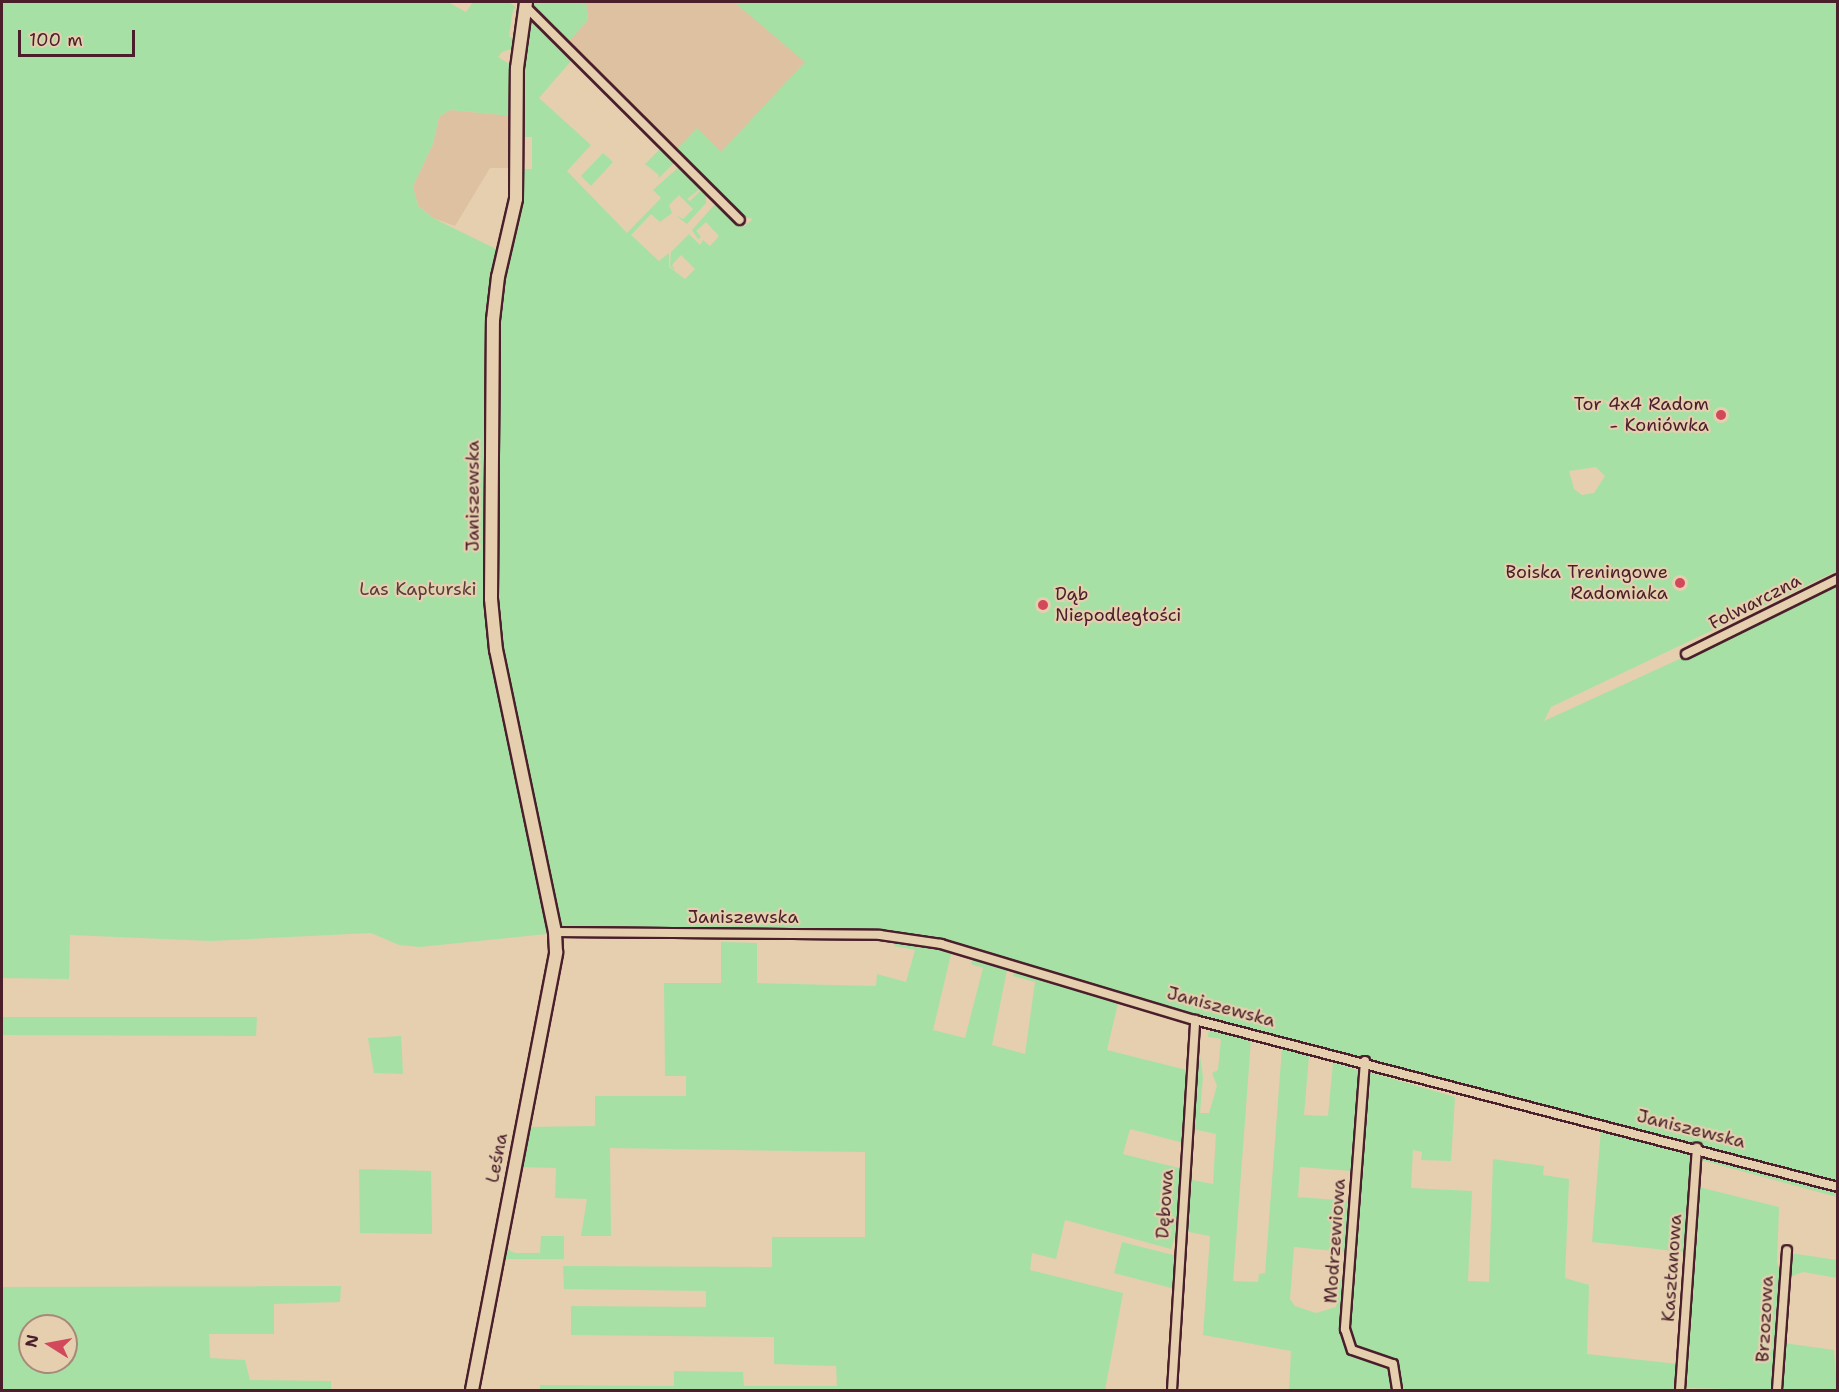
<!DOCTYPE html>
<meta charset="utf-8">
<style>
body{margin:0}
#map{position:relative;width:1839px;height:1392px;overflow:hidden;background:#e5cfae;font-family:"Shantell Sans",sans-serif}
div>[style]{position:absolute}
.built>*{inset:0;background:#dec1a1}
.green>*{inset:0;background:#a7e0a5}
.roads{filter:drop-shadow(2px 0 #4a1f2b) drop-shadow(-2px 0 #4a1f2b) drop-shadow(0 2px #4a1f2b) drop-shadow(0 -2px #4a1f2b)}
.street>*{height:8px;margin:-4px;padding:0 4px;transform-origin:4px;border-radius:4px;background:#e5cfae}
.secondary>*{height:12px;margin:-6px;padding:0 6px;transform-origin:6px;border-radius:6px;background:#e5cfae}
.dots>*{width:16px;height:16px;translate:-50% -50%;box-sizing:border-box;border:3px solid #e5cfae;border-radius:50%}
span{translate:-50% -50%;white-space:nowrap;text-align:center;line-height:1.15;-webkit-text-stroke:4.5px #e5cfae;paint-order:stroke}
.poi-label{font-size:18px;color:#4a1f2b}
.right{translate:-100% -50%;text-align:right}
.left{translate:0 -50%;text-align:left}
.street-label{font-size:18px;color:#4a1f2b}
.park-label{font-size:18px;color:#583c3d}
.frame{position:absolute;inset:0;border:3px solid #4a1f2b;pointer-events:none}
.north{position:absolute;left:18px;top:1314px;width:60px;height:60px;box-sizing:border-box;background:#e5cfae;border:2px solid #a7897a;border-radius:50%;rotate:281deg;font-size:16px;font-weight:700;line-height:24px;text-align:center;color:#4a1f2b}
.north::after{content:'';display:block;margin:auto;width:21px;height:27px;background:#d1495b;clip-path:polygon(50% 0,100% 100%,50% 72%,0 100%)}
.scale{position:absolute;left:18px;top:30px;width:117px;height:27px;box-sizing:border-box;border:3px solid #4a1f2b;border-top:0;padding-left:8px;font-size:18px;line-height:21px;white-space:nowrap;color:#4a1f2b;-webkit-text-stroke:4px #e5cfae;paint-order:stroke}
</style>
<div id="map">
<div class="built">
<i style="clip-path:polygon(586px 2px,762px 2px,875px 94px,744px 217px,568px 42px,588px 20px)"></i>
<i style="clip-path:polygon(450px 110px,512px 116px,513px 168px,490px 168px,455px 226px,433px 218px,418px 206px,413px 186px,433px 144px,439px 117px)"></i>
</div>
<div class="green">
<i style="clip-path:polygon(evenodd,2px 2px,448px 2px,466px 12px,473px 2px,509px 2px,518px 9px,514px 8px,512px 15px,509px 37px,517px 38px,514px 48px,502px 52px,498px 57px,513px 66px,512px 116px,450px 110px,439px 117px,433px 144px,413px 186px,418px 206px,433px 218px,498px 250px,521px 169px,532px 169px,532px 137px,522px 137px,524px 38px,532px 2px,586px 2px,588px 20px,561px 50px,571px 61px,539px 98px,591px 145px,567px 171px,627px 233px,661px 198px,653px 190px,680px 166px,701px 188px,687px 199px,690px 201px,702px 189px,706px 193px,706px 203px,687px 224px,675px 215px,683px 219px,693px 209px,679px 195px,669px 205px,672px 213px,660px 222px,651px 214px,631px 235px,659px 261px,669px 253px,669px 267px,685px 279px,695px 269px,681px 255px,672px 265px,675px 271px,670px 266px,671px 252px,689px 234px,700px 245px,703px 240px,710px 246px,719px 236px,706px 222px,696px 231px,701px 237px,698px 239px,692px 230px,716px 203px,743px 227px,753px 219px,744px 217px,676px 150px,697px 128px,721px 152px,805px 62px,734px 2px,1837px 2px,1837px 571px,1551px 707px,1544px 721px,1837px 587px,1837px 1182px,1318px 1051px,971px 948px,830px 932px,569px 928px,546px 934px,420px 947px,399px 945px,371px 933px,211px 941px,70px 935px,69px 979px,2px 978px,2px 2px,1596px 467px,1605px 476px,1594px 493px,1582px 495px,1574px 489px,1569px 471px,1596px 467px)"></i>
<i style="clip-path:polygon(660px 149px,674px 163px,658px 179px,659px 175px,645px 164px)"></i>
<i style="clip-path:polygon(603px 153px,613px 162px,591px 186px,581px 176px)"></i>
<i style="clip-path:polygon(897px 940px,952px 950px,933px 1030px,965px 1038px,983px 968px,971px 964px,974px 956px,1007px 970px,992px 1045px,1025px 1054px,1035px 982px,1013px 976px,1014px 972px,1119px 999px,1107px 1050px,1187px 1070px,1184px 1143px,1130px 1129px,1123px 1154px,1183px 1169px,1180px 1219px,1171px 1249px,1065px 1220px,1056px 1259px,1032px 1253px,1030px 1270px,1123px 1293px,1105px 1390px,540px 1390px,540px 1385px,674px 1386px,674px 1371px,743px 1372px,744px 1386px,837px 1386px,836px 1366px,774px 1364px,774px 1337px,571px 1335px,571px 1306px,706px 1307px,706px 1291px,564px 1289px,563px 1266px,772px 1267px,772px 1237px,865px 1237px,865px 1152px,610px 1148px,611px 1236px,581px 1236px,587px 1199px,555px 1198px,556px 1168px,518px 1167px,526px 1127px,595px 1126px,595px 1096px,686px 1096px,686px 1076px,665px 1076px,664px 983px,721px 983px,721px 942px,757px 943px,757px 983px,876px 986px,877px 974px,906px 982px,915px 950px,894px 946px)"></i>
<i style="clip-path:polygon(2px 1017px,257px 1017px,256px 1036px,2px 1035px)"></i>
<i style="clip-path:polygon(1209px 1029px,1251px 1040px,1233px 1281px,1258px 1282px,1259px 1274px,1265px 1273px,1282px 1048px,1309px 1056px,1304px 1115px,1328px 1116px,1333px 1062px,1360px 1071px,1352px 1171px,1300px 1167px,1298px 1197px,1350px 1201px,1346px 1252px,1294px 1247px,1290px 1299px,1295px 1306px,1316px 1313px,1336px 1307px,1339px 1280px,1344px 1280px,1342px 1317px,1365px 1077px,1373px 1073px,1455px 1097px,1451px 1161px,1421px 1160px,1422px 1152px,1413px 1150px,1411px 1188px,1472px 1191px,1468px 1281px,1489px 1282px,1493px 1159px,1544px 1166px,1543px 1175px,1569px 1179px,1565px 1278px,1589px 1285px,1587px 1354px,1678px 1364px,1677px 1390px,1399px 1390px,1396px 1361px,1393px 1390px,1289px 1390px,1291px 1351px,1203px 1335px,1210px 1236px,1184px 1231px,1187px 1179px,1213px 1184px,1216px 1134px,1193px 1129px,1199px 1048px,1203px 1077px,1200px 1113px,1209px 1113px,1217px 1086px,1212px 1073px,1218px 1070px,1221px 1039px,1208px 1037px)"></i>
<i style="clip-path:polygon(401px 1036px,403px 1074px,374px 1073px,368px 1038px)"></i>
<i style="clip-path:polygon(1601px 1129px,1692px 1151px,1684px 1252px,1592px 1242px)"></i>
<i style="clip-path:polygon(1701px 1153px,1837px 1189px,1837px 1197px,1697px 1159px)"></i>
<i style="clip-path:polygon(359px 1169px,431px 1171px,432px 1234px,360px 1233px)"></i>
<i style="clip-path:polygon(1699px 1187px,1779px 1207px,1777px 1262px,1781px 1277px,1774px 1390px,1684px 1388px)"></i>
<i style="clip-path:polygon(541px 1236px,564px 1236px,564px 1259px,503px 1259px,507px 1249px,515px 1253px,540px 1253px)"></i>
<i style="clip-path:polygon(1122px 1242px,1177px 1256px,1175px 1289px,1114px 1273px)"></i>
<i style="clip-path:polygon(1790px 1253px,1837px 1260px,1837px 1278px,1803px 1272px,1789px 1277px)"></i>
<i style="clip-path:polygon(evenodd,341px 1286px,340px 1302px,274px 1304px,274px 1334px,209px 1334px,210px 1358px,245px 1360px,250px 1380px,331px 1381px,331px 1390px,2px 1390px,2px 1287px,341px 1286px,30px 1326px,66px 1326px,66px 1362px,30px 1362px,30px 1326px)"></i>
<i style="clip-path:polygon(1784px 1343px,1834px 1350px,1837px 1390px,1781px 1390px)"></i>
</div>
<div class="roads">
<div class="street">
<i style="left:525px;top:6px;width:303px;rotate:44.9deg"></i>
<i style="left:1686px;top:654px;width:169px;rotate:-26.3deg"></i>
<i style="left:555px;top:932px;width:325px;rotate:0.5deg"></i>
<i style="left:880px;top:935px;width:62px;rotate:8.4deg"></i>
<i style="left:941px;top:944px;width:265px;rotate:16.7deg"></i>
<i style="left:1195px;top:1020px;width:664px;rotate:14.56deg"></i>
<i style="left:1365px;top:1061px;width:269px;rotate:94.3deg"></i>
<i style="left:1345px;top:1329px;width:22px;rotate:72deg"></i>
<i style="left:1352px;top:1350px;width:43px;rotate:18.9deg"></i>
<i style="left:1393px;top:1364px;width:26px;rotate:81deg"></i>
<i style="left:1172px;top:1390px;width:371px;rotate:-86.4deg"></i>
<i style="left:1680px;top:1390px;width:243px;rotate:-86deg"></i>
<i style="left:1777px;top:1390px;width:140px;rotate:-85.9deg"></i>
</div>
<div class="secondary">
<i style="left:472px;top:1390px;width:446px;rotate:-79.1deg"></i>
<i style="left:556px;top:952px;width:20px;rotate:-93deg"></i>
<i style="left:555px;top:932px;width:288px;rotate:-101.8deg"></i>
<i style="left:496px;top:650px;width:51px;rotate:-95.6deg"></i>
<i style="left:491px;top:599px;width:279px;rotate:-89.6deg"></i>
<i style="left:493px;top:320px;width:43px;rotate:-83.4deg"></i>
<i style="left:498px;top:277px;width:80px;rotate:-77deg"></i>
<i style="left:516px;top:199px;width:131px;rotate:-89.6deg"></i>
<i style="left:517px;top:68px;width:67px;rotate:-82.2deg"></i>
</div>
</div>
<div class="dots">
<i style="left:1721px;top:415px;background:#d1495b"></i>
<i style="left:1680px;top:583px;background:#d1495b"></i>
<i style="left:1043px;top:605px;background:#d1495b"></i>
</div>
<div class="poi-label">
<span class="right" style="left:1709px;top:415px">Tor 4x4 Radom<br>- Koniówka</span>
<span class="right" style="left:1668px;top:583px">Boiska Treningowe<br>Radomiaka</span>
<span class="left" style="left:1055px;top:605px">Dąb<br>Niepodległości</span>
</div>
<div class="street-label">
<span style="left:473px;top:496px;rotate:-90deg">Janiszewska</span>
<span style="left:1755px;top:602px;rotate:-27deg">Folwarczna</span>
<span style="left:743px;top:917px">Janiszewska</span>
<span style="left:1221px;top:1007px;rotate:15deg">Janiszewska</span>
<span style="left:1691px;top:1129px;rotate:14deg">Janiszewska</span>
<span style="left:497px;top:1158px;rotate:-79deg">Leśna</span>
<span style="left:1165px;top:1204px;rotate:-86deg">Dębowa</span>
<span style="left:1335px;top:1241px;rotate:-86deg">Modrzewiowa</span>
<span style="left:1672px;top:1268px;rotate:-86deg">Kasztanowa</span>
<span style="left:1765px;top:1319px;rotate:-87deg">Brzozowa</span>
</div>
<div class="park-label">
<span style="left:418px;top:589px">Las Kapturski</span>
</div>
<div class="frame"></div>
<div class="north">N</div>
<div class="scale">100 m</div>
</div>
